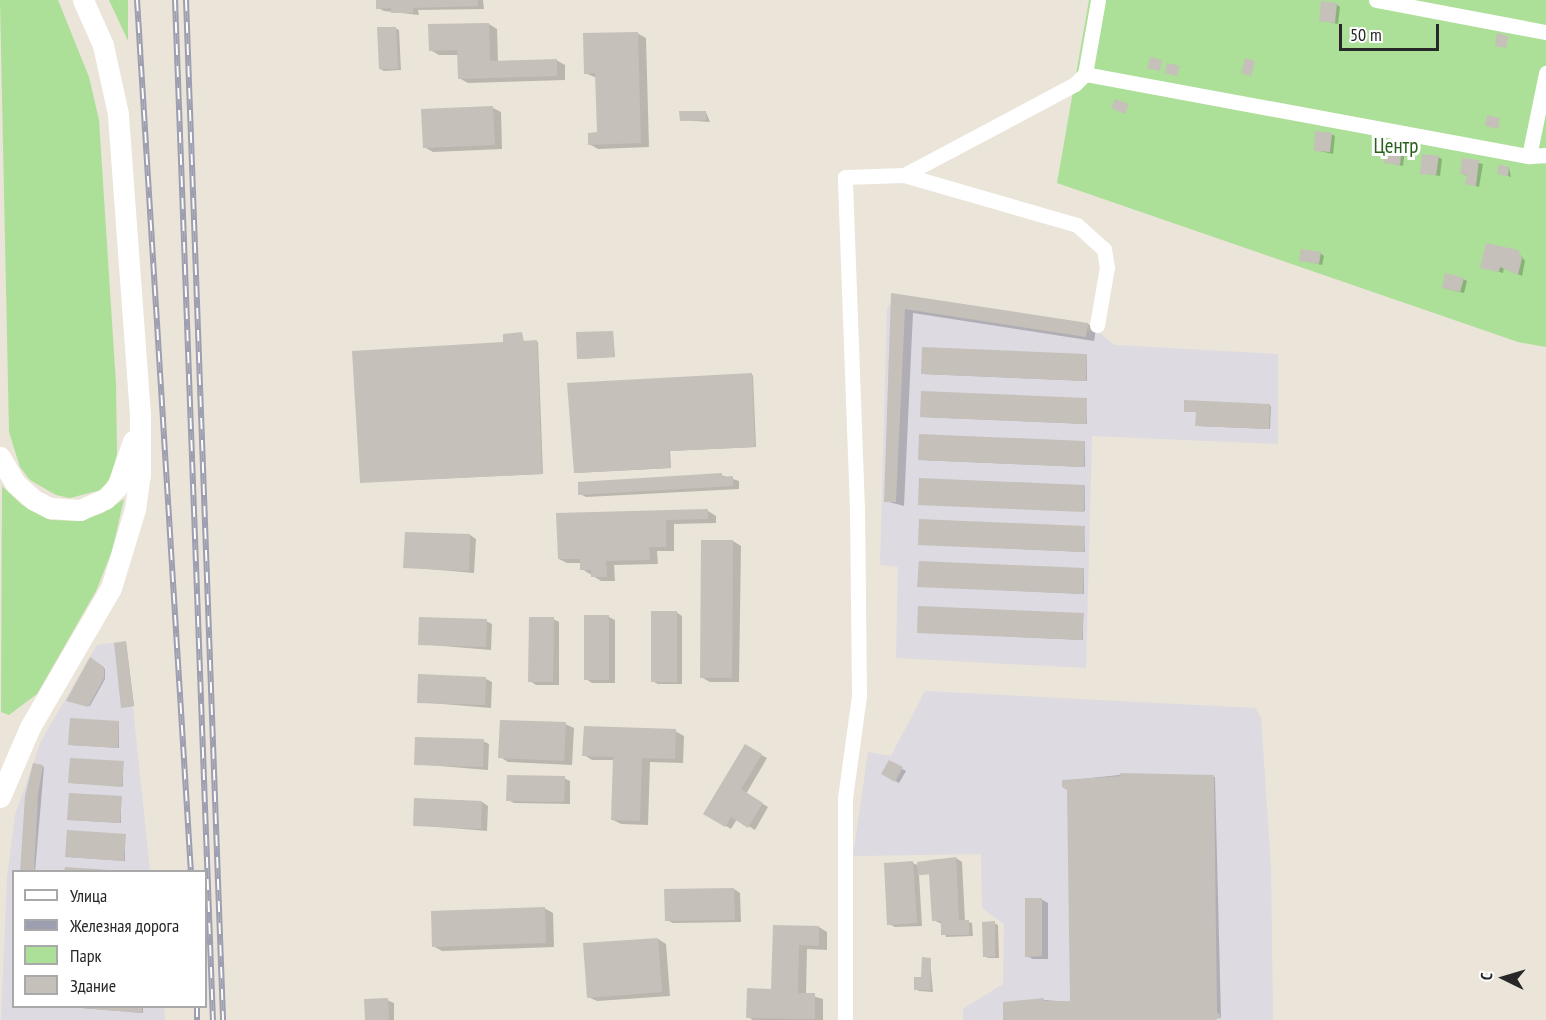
<!DOCTYPE html>
<meta charset="utf-8">
<style>
body{margin:0}
#map{position:relative;width:1546px;height:1020px;overflow:hidden;background:#eae4d9;font-family:"PT Sans Narrow",sans-serif}
div>[style]{position:absolute}
.industrial>*{inset:0;background:#dddae2}
.green>*{inset:0;background:#acdf97}
.shadow>*{inset:0;background:#0003}
.building>*{inset:0;background:#c5c0b9}
.minor>*{height:15px;margin:-7.5px;padding:0 7.5px;transform-origin:7.5px;border-radius:7.5px;background:#fff}
.secondary>*{height:21px;margin:-10.5px;padding:0 10.5px;transform-origin:10.5px;border-radius:10.5px;background:#fff}
.rail>*{height:6px;margin-top:-3px;transform-origin:0;background:repeating-linear-gradient(90deg,#fff 0 11px,#9d9fb1 0 22px);box-sizing:border-box;border-block:2px solid #9d9fb1}
span{translate:-50% -50%;white-space:nowrap;text-align:center;line-height:1.15;-webkit-text-stroke:6px #fff;paint-order:stroke}
.park-label{font-size:21px;color:#27611c}
.legend{position:absolute;left:12px;top:870px;width:195px;height:138px;box-sizing:border-box;background:#fff;border:2px solid #a9a9a9;margin:0;padding:8px 10px;list-style:none;font-size:18px;color:#282828}
.legend li{display:flex;align-items:center;gap:12px;height:30px}
.legend b{width:30px;border:2px solid #a9a9a9}
.north{position:absolute;left:1474px;top:948px;width:60px;height:60px;-webkit-text-stroke:4px #fff;paint-order:stroke;rotate:275deg;font-size:16px;font-weight:700;line-height:24px;text-align:center;color:#282828}
.north::after{content:'';display:block;margin:auto;width:21px;height:27px;background:#282828;clip-path:polygon(50% 0,100% 100%,50% 72%,0 100%)}
.scale{position:absolute;left:1339px;top:24px;width:100px;height:27px;box-sizing:border-box;border:3px solid #282828;border-top:0;padding-left:8px;font-size:18px;line-height:21px;white-space:nowrap;color:#282828;-webkit-text-stroke:4px #fff;paint-order:stroke}
</style>
<div id="map">
<div class="industrial">
<i style="clip-path:polygon(898px 294px,1099px 333px,1115px 345px,1278px 354px,1278px 444px,1092px 436px,1086px 668px,896px 658px,898px 567px,880px 565px,887px 308px)"></i>
<i style="clip-path:polygon(126px 641px,150px 871px,14px 872px,14px 1006px,164px 1007px,165px 1020px,1px 1020px,7px 878px,15px 815px,41px 741px,97px 645px)"></i>
<i style="clip-path:polygon(925px 691px,1255px 708px,1261px 717px,1271px 867px,1273px 1020px,963px 1020px,963px 1009px,1003px 984px,1004px 924px,982px 908px,981px 854px,853px 856px,868px 752px,891px 756px)"></i>
</div>
<div class="green">
<i style="clip-path:polygon(0 0,58px 0,89px 77px,99px 120px,116px 384px,117px 454px,111px 477px,101px 490px,70px 498px,56px 495px,30px 480px,20px 467px,9px 432px)"></i>
<i style="clip-path:polygon(109px 0,128px 0,128px 41px)"></i>
<i style="clip-path:polygon(1089px 0,1546px 0,1546px 347px,1518px 342px,1057px 183px)"></i>
<i style="clip-path:polygon(2px 486px,22px 505px,51px 520px,79px 521px,103px 513px,124px 499px,112px 551px,96px 591px,37px 694px,9px 715px,1px 712px)"></i>
</div>
<div class="shadow">
<i style="clip-path:polygon(377px 0,483px 0,484px 9px,418px 10px,419px 15px,384px 11px,378px 8px)"></i>
<i style="clip-path:polygon(1336px 4px,1340px 7px,1338px 24px,1320px 20px)"></i>
<i style="clip-path:polygon(489px 24px,497px 29px,498px 62px,556px 60px,565px 65px,565px 80px,468px 83px,459px 78px,458px 55px,439px 55px,430px 50px)"></i>
<i style="clip-path:polygon(395px 28px,399px 30px,401px 70px,384px 71px,380px 69px)"></i>
<i style="clip-path:polygon(637px 33px,646px 38px,649px 147px,598px 149px,589px 144px,598px 134px,597px 78px,585px 73px)"></i>
<i style="clip-path:polygon(493px 108px,501px 112px,502px 149px,433px 152px,424px 147px)"></i>
<i style="clip-path:polygon(706px 112px,710px 122px,681px 120px)"></i>
<i style="clip-path:polygon(1331px 134px,1335px 136px,1333px 154px,1315px 150px)"></i>
<i style="clip-path:polygon(1401px 147px,1405px 149px,1403px 166px,1385px 162px)"></i>
<i style="clip-path:polygon(1438px 157px,1442px 159px,1440px 176px,1422px 173px)"></i>
<i style="clip-path:polygon(1464px 160px,1483px 164px,1479px 187px,1467px 183px,1468px 176px,1462px 174px)"></i>
<i style="clip-path:polygon(1509px 168px,1511px 177px,1499px 173px)"></i>
<i style="clip-path:polygon(1518px 252px,1525px 261px,1522px 276px,1504px 268px,1503px 273px,1482px 267px)"></i>
<i style="clip-path:polygon(1320px 253px,1324px 256px,1322px 265px,1301px 260px)"></i>
<i style="clip-path:polygon(1463px 279px,1467px 281px,1464px 293px,1447px 289px)"></i>
<i style="clip-path:polygon(893px 295px,1088px 324px,1096px 329px,1094px 341px,913px 313px,904px 506px,885px 501px)"></i>
<i style="clip-path:polygon(613px 332px,615px 357px,580px 359px)"></i>
<i style="clip-path:polygon(522px 334px,524px 342px,538px 342px,543px 474px,361px 482px,505px 343px)"></i>
<i style="clip-path:polygon(923px 349px,1087px 356px,1087px 381px,923px 374px)"></i>
<i style="clip-path:polygon(753px 375px,756px 447px,670px 451px,671px 468px,576px 473px)"></i>
<i style="clip-path:polygon(1086px 399px,1087px 424px,923px 417px)"></i>
<i style="clip-path:polygon(1271px 406px,1270px 429px,1198px 426px,1198px 412px,1187px 412px)"></i>
<i style="clip-path:polygon(1085px 442px,1085px 467px,921px 460px)"></i>
<i style="clip-path:polygon(721px 475px,739px 481px,739px 489px,586px 497px,580px 494px)"></i>
<i style="clip-path:polygon(1085px 487px,1085px 511px,921px 504px)"></i>
<i style="clip-path:polygon(708px 511px,716px 516px,716px 523px,674px 524px,674px 551px,657px 551px,658px 564px,614px 565px,615px 581px,601px 581px,582px 569px,582px 563px,567px 563px,559px 559px,558px 514px)"></i>
<i style="clip-path:polygon(1084px 527px,1085px 552px,919px 544px)"></i>
<i style="clip-path:polygon(470px 535px,476px 539px,474px 573px,405px 567px)"></i>
<i style="clip-path:polygon(733px 541px,741px 546px,739px 682px,710px 682px,701px 677px)"></i>
<i style="clip-path:polygon(1084px 569px,1084px 594px,919px 586px)"></i>
<i style="clip-path:polygon(676px 612px,682px 616px,682px 684px,658px 684px,652px 681px)"></i>
<i style="clip-path:polygon(1083px 615px,1083px 640px,920px 632px)"></i>
<i style="clip-path:polygon(609px 617px,615px 620px,615px 683px,592px 683px,586px 679px)"></i>
<i style="clip-path:polygon(553px 619px,559px 622px,559px 685px,536px 685px,530px 681px)"></i>
<i style="clip-path:polygon(486px 621px,492px 624px,491px 650px,419px 644px)"></i>
<i style="clip-path:polygon(126px 643px,134px 706px,124px 707px)"></i>
<i style="clip-path:polygon(91px 659px,105px 669px,105px 679px,90px 706px,69px 701px)"></i>
<i style="clip-path:polygon(486px 679px,492px 682px,491px 708px,418px 702px)"></i>
<i style="clip-path:polygon(119px 723px,119px 748px,71px 745px)"></i>
<i style="clip-path:polygon(565px 724px,574px 728px,572px 765px,508px 762px,500px 757px)"></i>
<i style="clip-path:polygon(675px 731px,684px 736px,683px 763px,650px 762px,648px 825px,621px 824px,613px 820px,615px 760px,592px 760px,584px 755px)"></i>
<i style="clip-path:polygon(483px 741px,489px 744px,488px 770px,416px 764px)"></i>
<i style="clip-path:polygon(745px 746px,767px 758px,746px 794px,768px 807px,755px 830px,737px 819px,731px 829px,705px 813px)"></i>
<i style="clip-path:polygon(890px 762px,906px 771px,899px 783px,883px 774px)"></i>
<i style="clip-path:polygon(123px 763px,123px 786px,71px 783px)"></i>
<i style="clip-path:polygon(34px 765px,44px 767px,35px 872px,22px 872px)"></i>
<i style="clip-path:polygon(1128px 774px,1215px 777px,1221px 1018px,1004px 1020px,1044px 1000px,1072px 1002px,1069px 789px,1063px 781px)"></i>
<i style="clip-path:polygon(564px 778px,570px 781px,570px 804px,514px 803px,508px 800px)"></i>
<i style="clip-path:polygon(121px 798px,121px 823px,70px 820px)"></i>
<i style="clip-path:polygon(482px 802px,488px 806px,487px 831px,415px 825px)"></i>
<i style="clip-path:polygon(125px 835px,125px 861px,68px 857px)"></i>
<i style="clip-path:polygon(956px 858px,962px 862px,965px 921px,972px 923px,973px 936px,946px 937px,942px 924px,933px 920px,931px 874px,919px 875px,922px 926px,895px 927px,889px 924px,913px 863px,919px 866px,930px 864px,930px 860px)"></i>
<i style="clip-path:polygon(734px 889px,740px 893px,741px 922px,673px 923px,667px 920px)"></i>
<i style="clip-path:polygon(1041px 899px,1048px 903px,1048px 959px,1033px 959px,1027px 956px)"></i>
<i style="clip-path:polygon(544px 908px,553px 913px,554px 947px,442px 951px,433px 946px)"></i>
<i style="clip-path:polygon(994px 923px,998px 925px,999px 958px,988px 958px,985px 956px)"></i>
<i style="clip-path:polygon(774px 926px,819px 927px,827px 932px,827px 950px,807px 949px,806px 994px,823px 999px,823px 1020px,753px 1020px,748px 1017px,772px 990px)"></i>
<i style="clip-path:polygon(658px 939px,666px 944px,670px 996px,597px 1001px,588px 997px)"></i>
<i style="clip-path:polygon(930px 959px,933px 992px,919px 991px,916px 989px,928px 979px)"></i>
<i style="clip-path:polygon(387px 1000px,394px 1003px,394px 1020px,366px 1020px)"></i>
<i style="clip-path:polygon(57px 1006px,143px 1006px,143px 1013px)"></i>
</div>
<div class="building">
<i style="clip-path:polygon(376px 0,478px 0,478px 6px,413px 8px,413px 13px,391px 13px,391px 8px,376px 9px)"></i>
<i style="clip-path:polygon(1321px 1px,1337px 3px,1335px 23px,1319px 21px)"></i>
<i style="clip-path:polygon(489px 23px,490px 61px,557px 59px,557px 76px,458px 79px,457px 50px,429px 51px,428px 24px)"></i>
<i style="clip-path:polygon(377px 27px,396px 27px,398px 69px,379px 69px)"></i>
<i style="clip-path:polygon(638px 32px,641px 143px,588px 145px,588px 133px,597px 132px,595px 73px,584px 74px,583px 33px)"></i>
<i style="clip-path:polygon(1497px 33px,1508px 36px,1506px 48px,1495px 46px)"></i>
<i style="clip-path:polygon(1150px 57px,1162px 60px,1160px 71px,1147px 68px)"></i>
<i style="clip-path:polygon(1245px 58px,1255px 61px,1251px 76px,1241px 73px)"></i>
<i style="clip-path:polygon(1167px 63px,1180px 66px,1177px 76px,1165px 73px)"></i>
<i style="clip-path:polygon(1115px 99px,1129px 104px,1125px 114px,1111px 108px)"></i>
<i style="clip-path:polygon(493px 106px,495px 145px,423px 148px,421px 109px)"></i>
<i style="clip-path:polygon(679px 111px,706px 111px,706px 120px,680px 121px)"></i>
<i style="clip-path:polygon(1487px 115px,1500px 118px,1498px 129px,1485px 126px)"></i>
<i style="clip-path:polygon(1315px 131px,1332px 133px,1330px 152px,1314px 151px)"></i>
<i style="clip-path:polygon(1386px 144px,1402px 145px,1400px 165px,1384px 163px)"></i>
<i style="clip-path:polygon(1422px 154px,1439px 156px,1436px 175px,1420px 174px)"></i>
<i style="clip-path:polygon(1462px 158px,1479px 160px,1476px 186px,1465px 184px,1467px 175px,1460px 174px)"></i>
<i style="clip-path:polygon(1498px 165px,1509px 167px,1508px 176px,1497px 174px)"></i>
<i style="clip-path:polygon(1486px 243px,1518px 250px,1522px 258px,1518px 275px,1500px 267px,1499px 272px,1480px 268px)"></i>
<i style="clip-path:polygon(1301px 249px,1321px 252px,1319px 264px,1299px 261px)"></i>
<i style="clip-path:polygon(1445px 273px,1464px 278px,1460px 292px,1442px 288px)"></i>
<i style="clip-path:polygon(891px 293px,1088px 323px,1086px 337px,905px 309px,896px 502px,884px 502px)"></i>
<i style="clip-path:polygon(613px 331px,614px 357px,577px 359px,576px 332px)"></i>
<i style="clip-path:polygon(522px 332px,523px 341px,537px 340px,542px 474px,360px 483px,352px 351px,503px 342px,503px 334px)"></i>
<i style="clip-path:polygon(922px 347px,1087px 354px,1086px 381px,921px 374px)"></i>
<i style="clip-path:polygon(752px 373px,755px 447px,669px 451px,670px 468px,574px 473px,567px 383px)"></i>
<i style="clip-path:polygon(921px 391px,1087px 398px,1086px 424px,920px 417px)"></i>
<i style="clip-path:polygon(1184px 400px,1270px 404px,1269px 429px,1195px 426px,1196px 412px,1184px 412px)"></i>
<i style="clip-path:polygon(919px 434px,1085px 441px,1084px 467px,918px 460px)"></i>
<i style="clip-path:polygon(722px 473px,722px 477px,733px 476px,733px 486px,578px 495px,578px 482px)"></i>
<i style="clip-path:polygon(919px 478px,1085px 485px,1084px 512px,918px 505px)"></i>
<i style="clip-path:polygon(708px 509px,708px 519px,666px 520px,666px 547px,649px 547px,650px 560px,606px 561px,607px 577px,591px 577px,591px 570px,580px 570px,580px 559px,558px 559px,556px 513px)"></i>
<i style="clip-path:polygon(919px 519px,1085px 526px,1084px 552px,918px 545px)"></i>
<i style="clip-path:polygon(405px 532px,470px 534px,469px 571px,403px 568px)"></i>
<i style="clip-path:polygon(701px 540px,733px 540px,732px 678px,700px 678px)"></i>
<i style="clip-path:polygon(919px 561px,1084px 568px,1083px 594px,917px 587px)"></i>
<i style="clip-path:polygon(918px 606px,1084px 613px,1082px 640px,917px 633px)"></i>
<i style="clip-path:polygon(651px 611px,677px 611px,677px 682px,651px 682px)"></i>
<i style="clip-path:polygon(584px 615px,609px 615px,609px 680px,584px 680px)"></i>
<i style="clip-path:polygon(419px 617px,487px 619px,486px 647px,418px 645px)"></i>
<i style="clip-path:polygon(529px 617px,554px 617px,553px 682px,528px 682px)"></i>
<i style="clip-path:polygon(126px 641px,134px 706px,121px 708px,114px 643px)"></i>
<i style="clip-path:polygon(90px 657px,104px 667px,104px 678px,88px 707px,66px 701px)"></i>
<i style="clip-path:polygon(418px 674px,486px 677px,485px 705px,417px 703px)"></i>
<i style="clip-path:polygon(70px 718px,119px 721px,118px 748px,68px 745px)"></i>
<i style="clip-path:polygon(500px 720px,566px 722px,564px 761px,498px 758px)"></i>
<i style="clip-path:polygon(584px 726px,676px 729px,675px 759px,642px 758px,640px 821px,611px 820px,613px 757px,582px 756px)"></i>
<i style="clip-path:polygon(415px 737px,484px 739px,483px 767px,414px 765px)"></i>
<i style="clip-path:polygon(745px 744px,762px 754px,741px 789px,763px 803px,748px 828px,731px 817px,725px 827px,703px 814px)"></i>
<i style="clip-path:polygon(70px 758px,124px 761px,122px 787px,68px 783px)"></i>
<i style="clip-path:polygon(889px 760px,903px 767px,895px 782px,881px 774px)"></i>
<i style="clip-path:polygon(33px 763px,43px 765px,38px 795px,34px 872px,20px 872px,25px 796px)"></i>
<i style="clip-path:polygon(1120px 773px,1214px 775px,1217px 1012px,1221px 1016px,1216px 1020px,1003px 1020px,1003px 1002px,1044px 998px,1044px 1001px,1070px 1001px,1067px 790px,1062px 787px,1062px 780px,1121px 776px)"></i>
<i style="clip-path:polygon(507px 775px,565px 776px,564px 802px,506px 801px)"></i>
<i style="clip-path:polygon(69px 793px,122px 796px,120px 823px,67px 820px)"></i>
<i style="clip-path:polygon(414px 798px,482px 801px,481px 829px,413px 826px)"></i>
<i style="clip-path:polygon(67px 830px,126px 834px,124px 861px,65px 857px)"></i>
<i style="clip-path:polygon(956px 857px,959px 920px,969px 920px,969px 935px,941px 935px,941px 921px,932px 921px,929px 874px,918px 875px,917px 862px)"></i>
<i style="clip-path:polygon(913px 861px,917px 923px,887px 925px,884px 863px)"></i>
<i style="clip-path:polygon(65px 867px,109px 870px,109px 872px,64px 872px)"></i>
<i style="clip-path:polygon(734px 888px,735px 920px,665px 921px,664px 889px)"></i>
<i style="clip-path:polygon(1025px 898px,1042px 898px,1042px 956px,1025px 957px)"></i>
<i style="clip-path:polygon(545px 907px,546px 943px,432px 947px,431px 911px)"></i>
<i style="clip-path:polygon(995px 921px,995px 957px,983px 957px,982px 922px)"></i>
<i style="clip-path:polygon(773px 925px,819px 926px,819px 946px,799px 945px,798px 993px,815px 993px,815px 1019px,746px 1018px,747px 988px,771px 989px)"></i>
<i style="clip-path:polygon(658px 938px,662px 992px,587px 998px,583px 943px)"></i>
<i style="clip-path:polygon(922px 957px,931px 958px,930px 990px,914px 990px,914px 977px,921px 977px)"></i>
<i style="clip-path:polygon(388px 998px,389px 1020px,365px 1020px,364px 999px)"></i>
<i style="clip-path:polygon(57px 1006px,142px 1006px,142px 1013px)"></i>
</div>
<div class="minor">
<i style="left:1376px;top:0;width:173px;rotate:10.7deg"></i>
<i style="left:1085px;top:74px;width:452px;rotate:10.5deg"></i>
<i style="left:1529px;top:156px;width:17px;rotate:-3deg"></i>
<i style="left:1529px;top:156px;width:85px;rotate:-78.4deg"></i>
<i style="left:904px;top:175px;width:180px;rotate:16.1deg"></i>
<i style="left:1077px;top:225px;width:36px;rotate:42deg"></i>
<i style="left:1104px;top:249px;width:18px;rotate:81deg"></i>
<i style="left:1107px;top:267px;width:59px;rotate:99.8deg"></i>
<i style="left:845px;top:1020px;width:222px;rotate:-90deg"></i>
<i style="left:845px;top:798px;width:103px;rotate:-82.2deg"></i>
<i style="left:859px;top:696px;width:187px;rotate:-90.6deg"></i>
<i style="left:857px;top:509px;width:332px;rotate:-92.1deg"></i>
<i style="left:845px;top:177px;width:59px;rotate:-1.9deg"></i>
<i style="left:904px;top:175px;width:194px;rotate:-28deg"></i>
<i style="left:1075px;top:84px;width:14px;rotate:-45deg"></i>
<i style="left:1085px;top:74px;width:75px;rotate:-80deg"></i>
</div>
<div class="secondary">
<i style="left:0;top:457px;width:30px;rotate:60deg"></i>
<i style="left:15px;top:483px;width:25px;rotate:42deg"></i>
<i style="left:34px;top:500px;width:18px;rotate:27deg"></i>
<i style="left:50px;top:508px;width:30px;rotate:4deg"></i>
<i style="left:80px;top:510px;width:27px;rotate:-24deg"></i>
<i style="left:105px;top:499px;width:17px;rotate:-45deg"></i>
<i style="left:117px;top:487px;width:49px;rotate:-70.8deg"></i>
<i style="left:0;top:797px;width:76px;rotate:-66.8deg"></i>
<i style="left:30px;top:727px;width:161px;rotate:-59.8deg"></i>
<i style="left:111px;top:588px;width:83px;rotate:-73.1deg"></i>
<i style="left:135px;top:509px;width:34px;rotate:-82deg"></i>
<i style="left:140px;top:475px;width:60px;rotate:-90deg"></i>
<i style="left:140px;top:415px;width:302px;rotate:-94.2deg"></i>
<i style="left:118px;top:114px;width:71px;rotate:-102.3deg"></i>
<i style="left:103px;top:45px;width:49px;rotate:-114deg"></i>
</div>
<div class="rail">
<i style="left:137px;top:0;width:874px;rotate:86.46deg"></i>
<i style="left:175px;top:0;width:1021px;rotate:87.87deg"></i>
<i style="left:186px;top:0;width:1021px;rotate:87.92deg"></i>
<i style="left:197px;top:1006px;width:14px;rotate:90deg"></i>
</div>
<div class="park-label">
<span style="left:1396px;top:146px">Центр</span>
</div>
<ul class="legend">
<li><b style="height:8px;background:#fff"></b>Улица</li>
<li><b style="height:8px;background:#9d9fb1"></b>Железная дорога</li>
<li><b style="height:16px;background:#acdf97"></b>Парк</li>
<li><b style="height:16px;background:#c5c0b9"></b>Здание</li>
</ul>
<div class="north">С</div>
<div class="scale">50 m</div>
</div>
